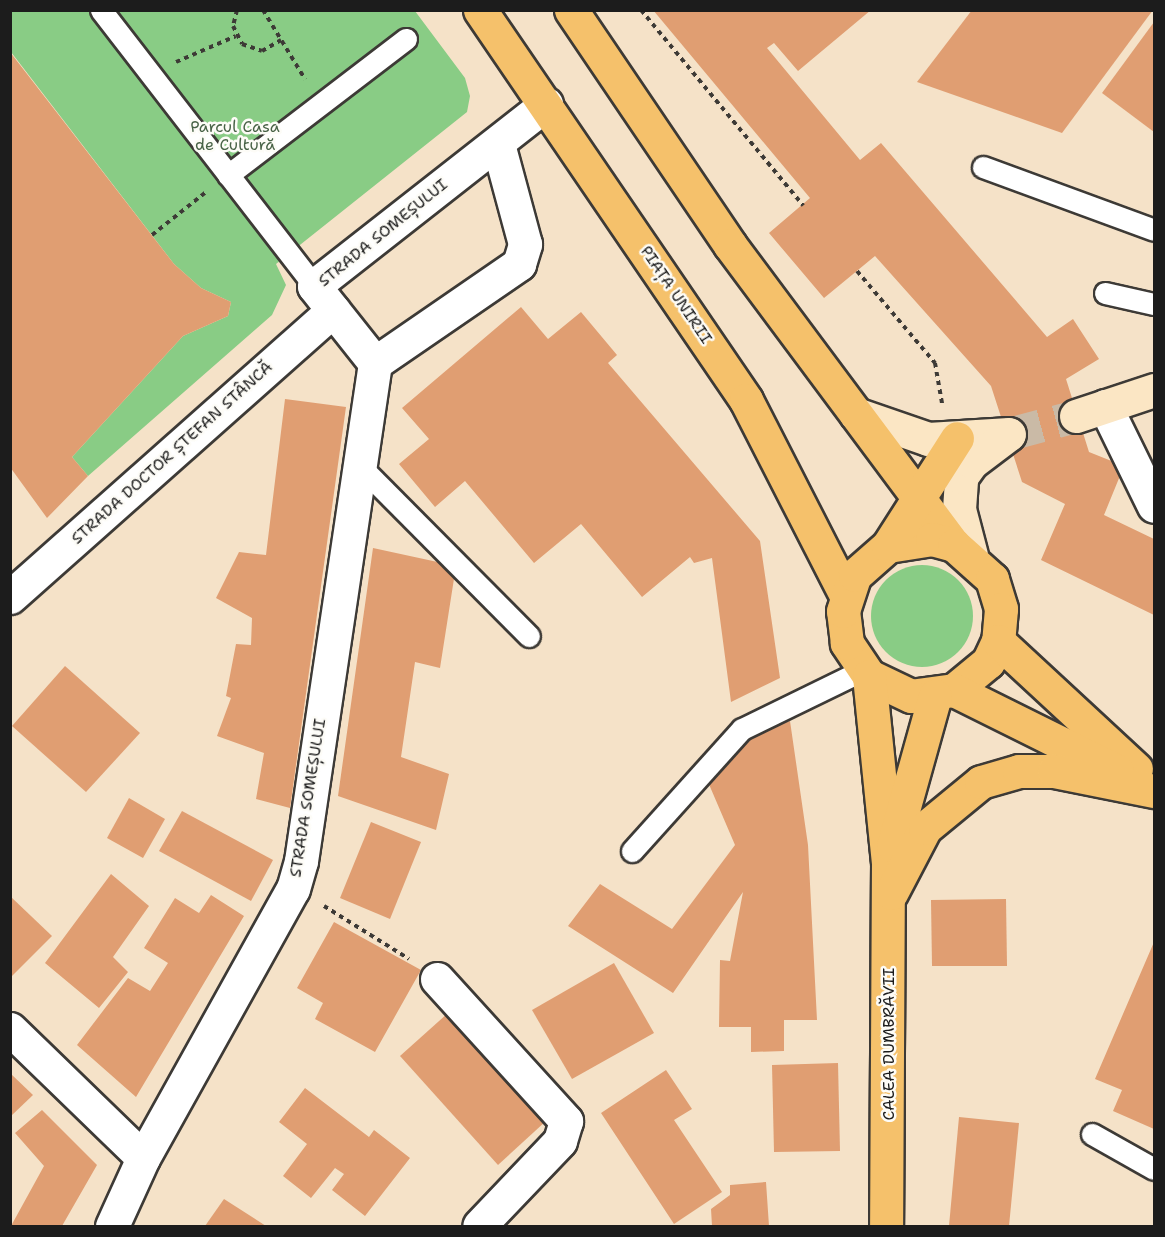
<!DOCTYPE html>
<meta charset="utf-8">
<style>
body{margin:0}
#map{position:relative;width:1165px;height:1237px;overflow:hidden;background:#f5e2c8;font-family:"Shantell Sans",sans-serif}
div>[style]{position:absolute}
.green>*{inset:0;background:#89cc85}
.round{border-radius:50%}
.building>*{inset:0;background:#e09e72}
.secondary-tunnel>*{height:33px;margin-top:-16.5px;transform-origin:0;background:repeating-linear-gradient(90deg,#cabaa6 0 33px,transparent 0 49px)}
.path>*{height:4px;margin-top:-2px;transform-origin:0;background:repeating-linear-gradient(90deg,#3d3a36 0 4.5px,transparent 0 9px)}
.roads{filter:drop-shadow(2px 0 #3d3a36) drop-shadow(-2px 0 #3d3a36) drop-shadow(0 2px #3d3a36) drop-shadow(0 -2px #3d3a36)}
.service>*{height:21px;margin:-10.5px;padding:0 10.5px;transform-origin:10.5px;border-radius:10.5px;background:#fff}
.minor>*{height:33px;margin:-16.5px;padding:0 16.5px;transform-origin:16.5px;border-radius:16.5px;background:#fff}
.secondary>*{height:33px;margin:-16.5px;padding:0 16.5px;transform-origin:16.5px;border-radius:16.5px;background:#fbe6c4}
.primary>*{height:33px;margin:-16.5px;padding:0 16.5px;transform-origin:16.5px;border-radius:16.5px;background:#f5c16b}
span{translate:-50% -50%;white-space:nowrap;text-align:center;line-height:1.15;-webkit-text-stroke:5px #fdfcf7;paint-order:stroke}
.park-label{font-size:16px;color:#486246}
.street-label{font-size:16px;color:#1c1c1c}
.frame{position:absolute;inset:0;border:12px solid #1c1c1c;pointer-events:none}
</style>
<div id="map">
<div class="green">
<i style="clip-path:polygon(11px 11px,415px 11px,465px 78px,470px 96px,467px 112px,276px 264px,286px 285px,272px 315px,88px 476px,72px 457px,183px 336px,228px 316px,231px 302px,201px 288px,174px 264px,11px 52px)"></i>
<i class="round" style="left:871px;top:565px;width:102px;height:102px"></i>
</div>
<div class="building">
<i style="clip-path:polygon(653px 10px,871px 10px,798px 71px,774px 43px,767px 48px,860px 160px,881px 143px,1047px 337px,1073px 319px,1099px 359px,1066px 379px,1089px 452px,1124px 466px,1104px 515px,1154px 539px,1154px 615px,1041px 560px,1065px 504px,1022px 482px,991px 386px,875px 256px,824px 298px,769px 233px,810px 198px)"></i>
<i style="clip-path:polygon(972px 10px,1153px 10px,1062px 133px,917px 82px)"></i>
<i style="clip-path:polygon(1154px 22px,1154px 132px,1102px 93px)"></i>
<i style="clip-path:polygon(10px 52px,174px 264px,201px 288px,231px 302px,228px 316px,183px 336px,72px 457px,88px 476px,47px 518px,10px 467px)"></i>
<i style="clip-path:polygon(521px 307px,548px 339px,581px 312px,617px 355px,608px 363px,760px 541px,780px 678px,731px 702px,712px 558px,694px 563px,690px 557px,642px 597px,581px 524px,534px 563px,465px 481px,435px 507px,399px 464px,429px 439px,402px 408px)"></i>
<i style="clip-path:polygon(285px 399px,346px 407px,290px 808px,256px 799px,264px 753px,217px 736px,231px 698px,226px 696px,236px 644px,251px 645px,252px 618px,216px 598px,239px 552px,266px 555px)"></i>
<i style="clip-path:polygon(373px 548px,456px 566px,440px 668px,415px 662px,401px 757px,449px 774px,436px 830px,338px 796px)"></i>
<i style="clip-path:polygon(65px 666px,140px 733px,86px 792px,12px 726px)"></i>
<i style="clip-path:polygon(790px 721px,808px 845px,817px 1020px,784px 1020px,784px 1051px,751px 1052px,751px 1027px,719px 1027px,720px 960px,730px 961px,743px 892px,673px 993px,568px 926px,600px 884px,672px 929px,735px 845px,708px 782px,753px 732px)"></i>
<i style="clip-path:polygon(129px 798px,165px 819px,143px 858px,107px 838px)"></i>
<i style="clip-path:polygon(182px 811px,273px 860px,251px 901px,159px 851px)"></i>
<i style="clip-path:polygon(371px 822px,421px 842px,390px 919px,340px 898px)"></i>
<i style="clip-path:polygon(111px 874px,149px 906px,113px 957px,128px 972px,99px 1008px,45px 963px)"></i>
<i style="clip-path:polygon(211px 895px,244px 916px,136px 1097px,77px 1045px,128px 978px,150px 991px,168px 963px,144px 948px,175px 898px,199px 913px)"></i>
<i style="clip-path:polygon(10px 896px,52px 936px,10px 978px)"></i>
<i style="clip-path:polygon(1006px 899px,1007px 966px,932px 966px,931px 900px)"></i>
<i style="clip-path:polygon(334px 922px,421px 970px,375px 1052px,315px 1019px,323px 1003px,297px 988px)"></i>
<i style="clip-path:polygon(1154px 942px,1154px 1129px,1113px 1111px,1122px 1090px,1095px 1079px)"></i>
<i style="clip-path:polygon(614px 963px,654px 1033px,572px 1079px,532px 1010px)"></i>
<i style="clip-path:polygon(448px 1013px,546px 1121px,498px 1165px,400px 1056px)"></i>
<i style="clip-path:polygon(838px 1063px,840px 1151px,774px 1152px,772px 1065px)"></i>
<i style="clip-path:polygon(666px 1070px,692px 1109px,674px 1120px,722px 1192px,674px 1224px,601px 1113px)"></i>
<i style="clip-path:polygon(10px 1073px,33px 1095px,10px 1117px)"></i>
<i style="clip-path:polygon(305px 1088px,369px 1137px,374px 1130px,410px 1158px,365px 1216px,332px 1190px,344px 1174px,335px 1168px,311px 1198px,283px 1176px,307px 1144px,279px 1122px)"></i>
<i style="clip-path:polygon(42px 1110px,97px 1165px,62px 1226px,11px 1226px,44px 1166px,15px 1133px)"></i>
<i style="clip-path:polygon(959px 1117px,1019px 1123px,1009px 1226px,949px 1226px)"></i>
<i style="clip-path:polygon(766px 1182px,769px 1226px,712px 1226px,711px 1209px,730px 1195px,730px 1185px)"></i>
<i style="clip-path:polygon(224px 1199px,266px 1226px,205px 1226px)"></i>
</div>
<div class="secondary-tunnel">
<i style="left:1009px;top:434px;width:69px;rotate:-15deg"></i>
</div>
<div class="path">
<i style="left:237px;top:10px;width:16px;rotate:104deg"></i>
<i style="left:233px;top:26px;width:20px;rotate:63deg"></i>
<i style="left:242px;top:44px;width:21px;rotate:19deg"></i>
<i style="left:262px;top:51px;width:22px;rotate:-30deg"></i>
<i style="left:263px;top:10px;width:81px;rotate:58.7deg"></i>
<i style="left:641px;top:10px;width:254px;rotate:50.3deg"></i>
<i style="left:176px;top:62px;width:65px;rotate:-23.4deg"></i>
<i style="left:152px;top:235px;width:69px;rotate:-38.5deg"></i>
<i style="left:857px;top:271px;width:121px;rotate:49.7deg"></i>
<i style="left:935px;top:363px;width:41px;rotate:80.1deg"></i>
<i style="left:324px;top:906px;width:100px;rotate:31.9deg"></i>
</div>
<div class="roads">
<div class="service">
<i style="left:101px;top:10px;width:349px;rotate:52.3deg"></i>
<i style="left:983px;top:167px;width:182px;rotate:20.2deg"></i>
<i style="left:228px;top:175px;width:224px;rotate:-37.4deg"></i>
<i style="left:1105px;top:293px;width:50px;rotate:12.7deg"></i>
<i style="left:359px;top:465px;width:241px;rotate:45.2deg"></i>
<i style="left:632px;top:851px;width:164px;rotate:-48deg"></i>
<i style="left:742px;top:729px;width:135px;rotate:-26deg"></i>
<i style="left:1092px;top:1134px;width:71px;rotate:29.4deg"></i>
</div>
<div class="minor">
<i style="left:375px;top:363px;width:175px;rotate:-34.5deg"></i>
<i style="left:519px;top:264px;width:21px;rotate:-73deg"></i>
<i style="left:525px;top:244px;width:104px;rotate:-105.1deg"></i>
<i style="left:1105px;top:406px;width:111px;rotate:63.9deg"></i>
<i style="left:10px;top:597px;width:432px;rotate:-41.6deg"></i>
<i style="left:437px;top:979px;width:192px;rotate:47.7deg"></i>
<i style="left:566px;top:1121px;width:21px;rotate:107deg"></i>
<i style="left:560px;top:1141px;width:117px;rotate:133.6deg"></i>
<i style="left:10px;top:1029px;width:185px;rotate:44.1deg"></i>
<i style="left:112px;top:1226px;width:75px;rotate:-65.5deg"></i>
<i style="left:143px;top:1158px;width:308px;rotate:-60.9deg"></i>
<i style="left:293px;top:889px;width:29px;rotate:-74deg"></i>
<i style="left:301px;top:861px;width:503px;rotate:-81.55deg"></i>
<i style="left:375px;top:363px;width:98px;rotate:-128.4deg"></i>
<i style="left:314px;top:286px;width:295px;rotate:-38.1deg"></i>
</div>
<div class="secondary">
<i style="left:856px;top:414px;width:76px;rotate:19.1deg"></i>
<i style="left:928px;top:439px;width:81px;rotate:-3.5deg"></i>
<i style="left:1076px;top:416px;width:82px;rotate:-18.4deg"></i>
<i style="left:971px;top:555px;width:48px;rotate:-104.6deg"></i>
<i style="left:959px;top:509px;width:32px;rotate:-86deg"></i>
<i style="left:961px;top:477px;width:19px;rotate:-54deg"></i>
<i style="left:972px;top:462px;width:46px;rotate:-37.1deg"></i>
</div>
<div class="primary">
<i style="left:480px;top:10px;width:472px;rotate:55.7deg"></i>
<i style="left:746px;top:400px;width:219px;rotate:62.9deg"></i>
<i style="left:571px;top:10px;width:284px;rotate:55.9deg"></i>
<i style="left:730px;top:245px;width:374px;rotate:53.3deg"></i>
<i style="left:888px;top:546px;width:45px;rotate:-9deg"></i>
<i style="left:932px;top:539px;width:23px;rotate:15deg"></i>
<i style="left:954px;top:545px;width:51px;rotate:41.8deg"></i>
<i style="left:992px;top:579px;width:31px;rotate:73deg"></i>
<i style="left:1001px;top:609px;width:32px;rotate:95deg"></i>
<i style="left:998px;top:641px;width:23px;rotate:115deg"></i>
<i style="left:988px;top:662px;width:44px;rotate:140.5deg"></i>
<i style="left:954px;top:690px;width:43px;rotate:172.1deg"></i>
<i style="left:911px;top:696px;width:47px;rotate:-154.5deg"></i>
<i style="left:869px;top:676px;width:40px;rotate:-124deg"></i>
<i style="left:847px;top:643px;width:32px;rotate:-97deg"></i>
<i style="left:843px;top:611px;width:38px;rotate:-72deg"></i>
<i style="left:855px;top:575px;width:44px;rotate:-41.3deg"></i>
<i style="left:888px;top:546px;width:128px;rotate:-57.4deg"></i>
<i style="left:998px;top:641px;width:188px;rotate:42.8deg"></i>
<i style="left:869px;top:676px;width:187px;rotate:84.2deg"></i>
<i style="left:888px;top:862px;width:364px;rotate:90.3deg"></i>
<i style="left:954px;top:690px;width:182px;rotate:26.4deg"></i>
<i style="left:893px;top:846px;width:156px;rotate:-74.4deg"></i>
<i style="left:891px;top:893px;width:73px;rotate:-62.4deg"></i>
<i style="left:925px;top:828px;width:72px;rotate:-39.4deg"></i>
<i style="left:981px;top:782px;width:40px;rotate:-16deg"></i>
<i style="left:1019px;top:771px;width:35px"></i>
<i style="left:1054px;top:771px;width:102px;rotate:11.3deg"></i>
</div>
</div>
<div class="park-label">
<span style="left:235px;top:136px">Parcul Casa<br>de Cultură</span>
</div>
<div class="street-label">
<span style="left:383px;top:233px;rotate:-39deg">STRADA SOMEȘULUI</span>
<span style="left:676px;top:295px;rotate:56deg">PIAȚA UNIRII</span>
<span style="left:172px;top:453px;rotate:-42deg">STRADA DOCTOR ȘTEFAN STÂNCĂ</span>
<span style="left:308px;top:798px;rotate:-81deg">STRADA SOMEȘULUI</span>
<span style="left:889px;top:1044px;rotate:-90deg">CALEA DUMBRĂVII</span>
</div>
<div class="frame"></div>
</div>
